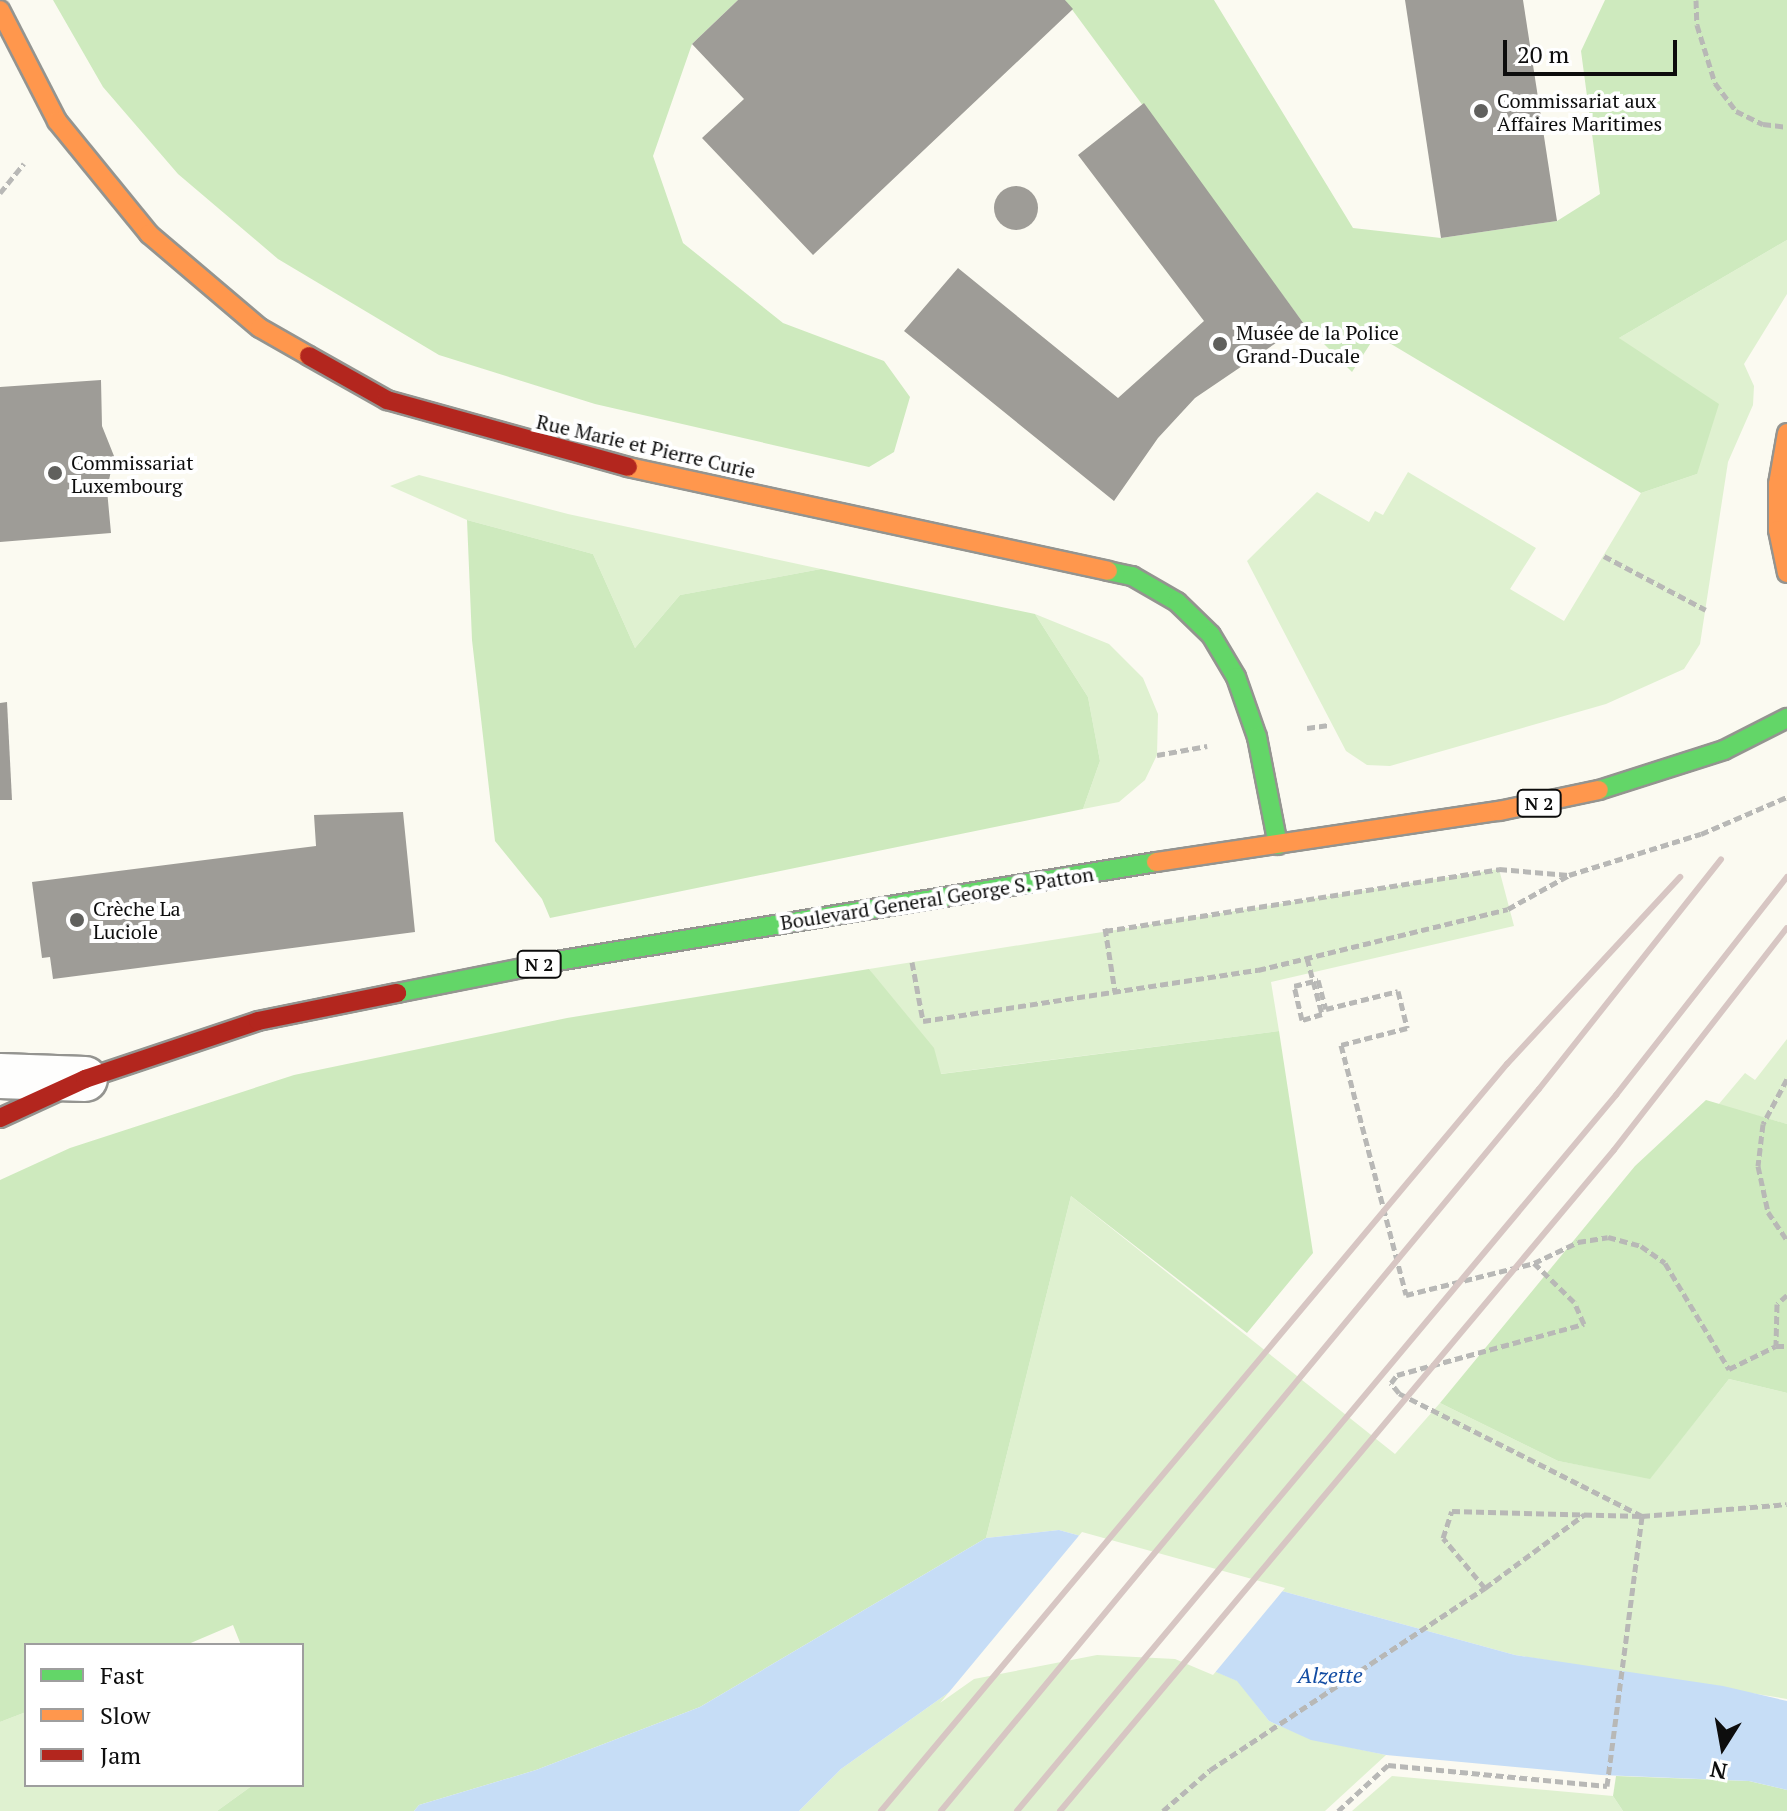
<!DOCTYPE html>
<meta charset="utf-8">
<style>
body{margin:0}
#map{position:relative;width:1787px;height:1811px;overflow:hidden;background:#fbfaf1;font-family:"PT Serif",serif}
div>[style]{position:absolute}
.green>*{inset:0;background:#dff1d0}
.forest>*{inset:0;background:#ceeabe}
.water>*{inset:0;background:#c6ddf6}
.pier>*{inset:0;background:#fbfaf1}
.building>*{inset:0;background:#9e9c97}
.round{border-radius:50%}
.path>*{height:5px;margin-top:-2.5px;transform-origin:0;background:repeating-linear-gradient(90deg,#b8b8b6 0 8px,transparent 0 12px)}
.roads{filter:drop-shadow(2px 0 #949490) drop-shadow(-2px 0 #949490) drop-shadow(0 2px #949490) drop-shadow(0 -2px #949490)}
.street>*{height:44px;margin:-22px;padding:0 22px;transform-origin:22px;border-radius:22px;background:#fefefd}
.fast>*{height:18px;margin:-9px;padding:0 9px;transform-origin:9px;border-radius:9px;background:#63d668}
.slow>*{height:18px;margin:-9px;padding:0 9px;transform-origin:9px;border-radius:9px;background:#ff974d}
.jam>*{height:18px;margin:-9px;padding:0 9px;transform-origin:9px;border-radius:9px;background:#b3261e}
.rail>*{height:6px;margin:-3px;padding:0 3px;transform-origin:3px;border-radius:3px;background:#d7c6c3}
.dots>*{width:22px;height:22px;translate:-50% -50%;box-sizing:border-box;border:4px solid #fff;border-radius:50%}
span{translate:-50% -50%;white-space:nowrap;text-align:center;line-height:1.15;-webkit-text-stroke:8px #fff;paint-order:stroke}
.shield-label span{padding:2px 6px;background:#fff;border:2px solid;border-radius:6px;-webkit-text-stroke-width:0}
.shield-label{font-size:18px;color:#0d0d0d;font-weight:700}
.poi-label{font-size:20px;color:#0d0d0d}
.left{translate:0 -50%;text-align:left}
.street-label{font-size:20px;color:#0d0d0d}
.water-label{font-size:22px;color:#124ca3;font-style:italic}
.legend{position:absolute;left:24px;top:1643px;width:280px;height:144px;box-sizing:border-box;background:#fff;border:2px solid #9e9e9e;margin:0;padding:10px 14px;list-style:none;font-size:24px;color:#0d0d0d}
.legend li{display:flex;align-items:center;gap:16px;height:40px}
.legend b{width:40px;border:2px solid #9e9e9e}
.north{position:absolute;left:1683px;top:1707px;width:80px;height:80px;-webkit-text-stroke:6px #fff;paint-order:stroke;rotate:191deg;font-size:22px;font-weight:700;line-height:32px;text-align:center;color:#0d0d0d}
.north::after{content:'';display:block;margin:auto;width:28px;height:36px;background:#0d0d0d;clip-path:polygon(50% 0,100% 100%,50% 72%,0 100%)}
.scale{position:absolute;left:1503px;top:40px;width:174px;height:36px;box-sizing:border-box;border:4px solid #0d0d0d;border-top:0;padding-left:10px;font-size:24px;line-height:28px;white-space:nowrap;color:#0d0d0d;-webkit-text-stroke:6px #fff;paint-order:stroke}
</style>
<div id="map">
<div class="green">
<i style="clip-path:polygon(1787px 240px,1787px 294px,1744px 364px,1754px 386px,1753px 405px,1728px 462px,1700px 644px,1684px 669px,1606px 704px,1390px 766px,1367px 765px,1346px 751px,1247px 561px,1317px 492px,1369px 522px,1375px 511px,1383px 515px,1408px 472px,1536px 548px,1510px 589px,1564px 621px,1641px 493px,1697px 474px,1619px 338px)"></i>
<i style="clip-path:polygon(419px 475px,568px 514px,821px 569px,680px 595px,635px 648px,593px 554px,467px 520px,390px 486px)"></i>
<i style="clip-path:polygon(1035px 614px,1109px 644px,1143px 678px,1158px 714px,1157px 755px,1145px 780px,1119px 802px,1083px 809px,1100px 761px,1088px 697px)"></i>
<i style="clip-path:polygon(1499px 869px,1514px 926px,1271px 982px,1279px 1031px,940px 1074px,869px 969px)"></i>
<i style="clip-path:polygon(1787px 1039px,1787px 1124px,1718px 1105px,1745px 1073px,1755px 1080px)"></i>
<i style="clip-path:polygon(1071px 1196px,1395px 1454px,1440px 1403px,1558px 1461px,1650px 1478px,1729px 1379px,1787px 1393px,1787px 1699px,1515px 1655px,1059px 1530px,986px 1538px)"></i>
<i style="clip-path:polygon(1097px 1651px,1176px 1655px,1238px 1681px,1269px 1721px,1311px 1739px,1386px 1755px,1325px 1811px,799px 1811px,841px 1769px,972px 1676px)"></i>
<i style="clip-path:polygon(26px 1712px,26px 1785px,253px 1785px,217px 1811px,0 1811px,0 1722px)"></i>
<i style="clip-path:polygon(1392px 1776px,1613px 1796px,1623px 1811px,1352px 1811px)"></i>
</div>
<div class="forest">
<i style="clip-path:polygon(53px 0,738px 0,692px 44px,653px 156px,683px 243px,783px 323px,884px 361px,910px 397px,894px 452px,869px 467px,595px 404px,439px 355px,278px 259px,178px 174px,103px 87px)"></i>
<i style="clip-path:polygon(1065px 0,1214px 0,1353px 228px,1441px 238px,1557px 221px,1600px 194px,1581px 51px,1605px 0,1787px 0,1787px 240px,1619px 338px,1719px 404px,1697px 474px,1641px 493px,1376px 335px,1352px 372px,1304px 324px)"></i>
<i style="clip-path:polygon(467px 520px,593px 554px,635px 648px,680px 595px,821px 569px,1035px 614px,1088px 697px,1100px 761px,1083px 809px,550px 918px,542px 899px,495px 841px,472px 640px)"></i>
<i style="clip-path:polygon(869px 969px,934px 1048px,941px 1074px,1279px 1031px,1313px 1253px,1247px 1333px,1071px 1196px,986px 1538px,700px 1707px,536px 1770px,419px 1805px,414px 1811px,217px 1811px,253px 1785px,302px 1785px,302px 1645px,241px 1645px,233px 1625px,186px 1645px,26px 1645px,26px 1712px,0 1722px,0 1180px,70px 1148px,294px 1075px,567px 1018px)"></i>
<i style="clip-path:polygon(1706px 1100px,1787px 1124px,1787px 1393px,1729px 1379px,1650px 1479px,1558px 1461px,1440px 1403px,1635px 1166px)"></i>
<i style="clip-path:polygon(1616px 1776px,1749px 1781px,1787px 1790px,1787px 1811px,1623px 1811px,1613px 1796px)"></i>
</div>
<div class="water">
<i style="clip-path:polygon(1059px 1530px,1515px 1655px,1723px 1686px,1787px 1701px,1787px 1790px,1749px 1781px,1601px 1775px,1386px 1755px,1311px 1740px,1269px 1721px,1237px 1681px,1176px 1655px,1097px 1651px,972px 1676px,841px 1769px,799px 1811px,414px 1811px,419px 1805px,536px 1770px,700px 1707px,986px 1538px)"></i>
</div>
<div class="pier">
<i style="clip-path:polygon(1082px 1532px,1285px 1588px,1213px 1675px,1175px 1659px,1097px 1655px,974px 1679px,940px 1703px)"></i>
</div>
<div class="building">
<i style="clip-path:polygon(738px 0,1065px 0,1073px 9px,813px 255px,702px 138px,744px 99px,692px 44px)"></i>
<i style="clip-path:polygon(1405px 0,1523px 0,1557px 221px,1441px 238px)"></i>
<i style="clip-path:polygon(1144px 103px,1304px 324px,1195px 398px,1158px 438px,1114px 501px,904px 331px,958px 268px,1118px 398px,1204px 321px,1078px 155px)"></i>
<i class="round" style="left:994px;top:186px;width:44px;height:44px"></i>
<i style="clip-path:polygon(101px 380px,102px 426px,114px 456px,107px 490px,111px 533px,0 542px,0 387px)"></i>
<i style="clip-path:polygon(7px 702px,12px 800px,0 800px,0 703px)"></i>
<i style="clip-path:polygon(403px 812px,415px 932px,53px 979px,50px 957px,42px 958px,32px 882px,316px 846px,314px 815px)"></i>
</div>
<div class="path">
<i style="left:1696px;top:0;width:25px;rotate:88deg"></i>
<i style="left:1697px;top:25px;width:61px;rotate:72.8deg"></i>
<i style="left:1715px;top:83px;width:35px;rotate:53deg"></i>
<i style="left:1736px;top:111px;width:30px;rotate:26deg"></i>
<i style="left:1763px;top:124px;width:24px;rotate:7deg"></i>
<i style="left:0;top:193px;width:38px;rotate:-51deg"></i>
<i style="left:1604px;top:556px;width:115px;rotate:27.9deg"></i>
<i style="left:1307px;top:728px;width:22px;rotate:-8deg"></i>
<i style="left:1157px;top:755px;width:51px;rotate:-10.2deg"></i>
<i style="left:1105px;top:928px;width:65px;rotate:81.1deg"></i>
<i style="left:1105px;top:931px;width:399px;rotate:-8.9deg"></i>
<i style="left:1499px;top:869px;width:70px;rotate:4.9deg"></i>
<i style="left:1569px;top:875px;width:138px;rotate:-17.3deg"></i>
<i style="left:1701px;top:834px;width:94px;rotate:-23.3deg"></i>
<i style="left:1307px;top:958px;width:58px;rotate:75deg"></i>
<i style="left:1322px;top:1014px;width:21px;rotate:163deg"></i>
<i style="left:1302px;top:1020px;width:35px;rotate:-103deg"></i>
<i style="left:1294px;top:986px;width:25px;rotate:-14deg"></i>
<i style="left:1318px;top:980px;width:30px;rotate:75deg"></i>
<i style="left:1326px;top:1009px;width:74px;rotate:-14deg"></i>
<i style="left:1398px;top:991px;width:38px;rotate:76deg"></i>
<i style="left:1407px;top:1028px;width:68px;rotate:165.6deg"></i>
<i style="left:1341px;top:1045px;width:258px;rotate:75.4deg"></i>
<i style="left:1406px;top:1295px;width:132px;rotate:-14deg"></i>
<i style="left:912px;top:962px;width:60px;rotate:79.4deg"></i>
<i style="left:923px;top:1021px;width:339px;rotate:-8.7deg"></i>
<i style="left:1258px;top:970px;width:257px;rotate:-13.7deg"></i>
<i style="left:1508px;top:909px;width:70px;rotate:-29.1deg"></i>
<i style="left:1787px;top:1079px;width:51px;rotate:118.1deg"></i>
<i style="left:1763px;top:1124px;width:42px;rotate:96.8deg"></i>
<i style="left:1758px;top:1166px;width:47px;rotate:77.7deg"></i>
<i style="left:1768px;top:1212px;width:34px;rotate:56deg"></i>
<i style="left:1787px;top:1295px;width:13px;rotate:138deg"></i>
<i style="left:1777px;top:1304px;width:42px;rotate:91.4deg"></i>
<i style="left:1776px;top:1346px;width:11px"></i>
<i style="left:1642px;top:1516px;width:272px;rotate:-153.2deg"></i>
<i style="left:1399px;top:1393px;width:13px;rotate:-129deg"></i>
<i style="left:1391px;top:1383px;width:10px;rotate:-53deg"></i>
<i style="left:1397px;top:1375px;width:194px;rotate:-15.3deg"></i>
<i style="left:1584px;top:1324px;width:24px;rotate:-114deg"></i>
<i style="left:1574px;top:1302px;width:56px;rotate:-135.7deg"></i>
<i style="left:1534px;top:1263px;width:49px;rotate:-25.5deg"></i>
<i style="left:1578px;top:1242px;width:30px;rotate:-9deg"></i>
<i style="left:1608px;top:1237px;width:34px;rotate:15deg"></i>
<i style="left:1641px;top:1246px;width:29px;rotate:35deg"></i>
<i style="left:1665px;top:1263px;width:124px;rotate:58.9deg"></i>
<i style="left:1729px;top:1369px;width:52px;rotate:-26.1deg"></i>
<i style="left:1485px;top:1588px;width:65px;rotate:-130deg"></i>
<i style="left:1443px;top:1538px;width:28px;rotate:-72deg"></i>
<i style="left:1452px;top:1511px;width:190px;rotate:1.5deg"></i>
<i style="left:1642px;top:1516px;width:145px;rotate:-4.7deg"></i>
<i style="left:1163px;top:1811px;width:62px;rotate:-41.1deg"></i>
<i style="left:1210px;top:1770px;width:330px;rotate:-33.5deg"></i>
<i style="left:1485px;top:1588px;width:124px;rotate:-36.5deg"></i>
<i style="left:1338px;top:1811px;width:68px;rotate:-42.6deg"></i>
<i style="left:1388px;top:1765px;width:220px;rotate:5.5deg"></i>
<i style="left:1607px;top:1786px;width:272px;rotate:-82.6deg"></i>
</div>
<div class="roads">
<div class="street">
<i style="left:0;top:1076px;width:85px;rotate:2deg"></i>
</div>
<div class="fast">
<i style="left:1108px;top:571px;width:25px;rotate:12deg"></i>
<i style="left:1132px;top:576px;width:52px;rotate:30deg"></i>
<i style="left:1177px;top:602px;width:47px;rotate:44.1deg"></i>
<i style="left:1211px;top:635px;width:49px;rotate:59.2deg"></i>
<i style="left:1236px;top:677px;width:64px;rotate:70.7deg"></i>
<i style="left:1257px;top:737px;width:110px;rotate:79deg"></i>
<i style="left:1599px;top:790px;width:131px;rotate:-17.7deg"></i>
<i style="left:1724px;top:750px;width:71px;rotate:-26.9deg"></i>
<i style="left:397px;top:993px;width:163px;rotate:-11.3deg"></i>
<i style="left:557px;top:961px;width:607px;rotate:-9.38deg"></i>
</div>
<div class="slow">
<i style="left:0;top:10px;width:125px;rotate:62.8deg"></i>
<i style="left:57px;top:121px;width:146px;rotate:50.8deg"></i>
<i style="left:149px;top:234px;width:145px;rotate:40.3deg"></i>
<i style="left:260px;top:328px;width:56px;rotate:29.7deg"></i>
<i style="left:1787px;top:433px;width:52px;rotate:100deg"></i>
<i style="left:1778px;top:484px;width:46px;rotate:90deg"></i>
<i style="left:1778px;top:530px;width:44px;rotate:78.2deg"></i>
<i style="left:628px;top:467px;width:491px;rotate:12.2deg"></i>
<i style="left:1156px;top:862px;width:347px;rotate:-8.5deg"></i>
<i style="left:1499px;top:811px;width:102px;rotate:-11.9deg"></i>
</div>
<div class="jam">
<i style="left:309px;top:356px;width:90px;rotate:29.4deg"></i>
<i style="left:387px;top:400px;width:250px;rotate:15.5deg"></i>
<i style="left:0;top:1118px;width:94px;rotate:-24.6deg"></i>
<i style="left:85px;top:1079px;width:182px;rotate:-18.5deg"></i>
<i style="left:258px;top:1021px;width:142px;rotate:-11.4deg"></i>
</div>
</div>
<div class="rail">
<i style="left:881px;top:1811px;width:975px;rotate:-50.04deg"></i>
<i style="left:1507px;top:1064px;width:255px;rotate:-47.2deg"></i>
<i style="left:941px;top:1811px;width:937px;rotate:-50.37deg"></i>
<i style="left:1539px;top:1089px;width:293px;rotate:-51.6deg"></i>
<i style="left:1017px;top:1811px;width:934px;rotate:-50.08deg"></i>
<i style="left:1616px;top:1095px;width:277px;rotate:-51.9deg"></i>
<i style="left:1060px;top:1811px;width:862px;rotate:-50.03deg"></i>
<i style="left:1614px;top:1150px;width:281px;rotate:-52.1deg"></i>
</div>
<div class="dots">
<i style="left:1481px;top:111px;background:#60605d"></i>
<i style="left:1220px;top:344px;background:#60605d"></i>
<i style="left:55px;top:473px;background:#60605d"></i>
<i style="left:77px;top:920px;background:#60605d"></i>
</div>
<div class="shield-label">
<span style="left:1539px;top:803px">N 2</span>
<span style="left:539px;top:964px">N 2</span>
</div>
<div class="poi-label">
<span class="left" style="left:1497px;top:112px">Commissariat aux<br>Affaires Maritimes</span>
<span class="left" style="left:1236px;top:344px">Musée de la Police<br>Grand-Ducale</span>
<span class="left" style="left:71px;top:474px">Commissariat<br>Luxembourg</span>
<span class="left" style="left:93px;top:920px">Crèche La<br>Luciole</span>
</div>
<div class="street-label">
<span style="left:646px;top:446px;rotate:13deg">Rue Marie et Pierre Curie</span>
<span style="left:937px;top:898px;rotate:-9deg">Boulevard General George S. Patton</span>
</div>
<div class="water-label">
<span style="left:1330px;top:1675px">Alzette</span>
</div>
<ul class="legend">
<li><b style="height:10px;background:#63d668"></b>Fast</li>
<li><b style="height:10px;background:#ff974d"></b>Slow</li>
<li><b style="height:10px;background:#b3261e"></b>Jam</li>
</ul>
<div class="north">N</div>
<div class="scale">20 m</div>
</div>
